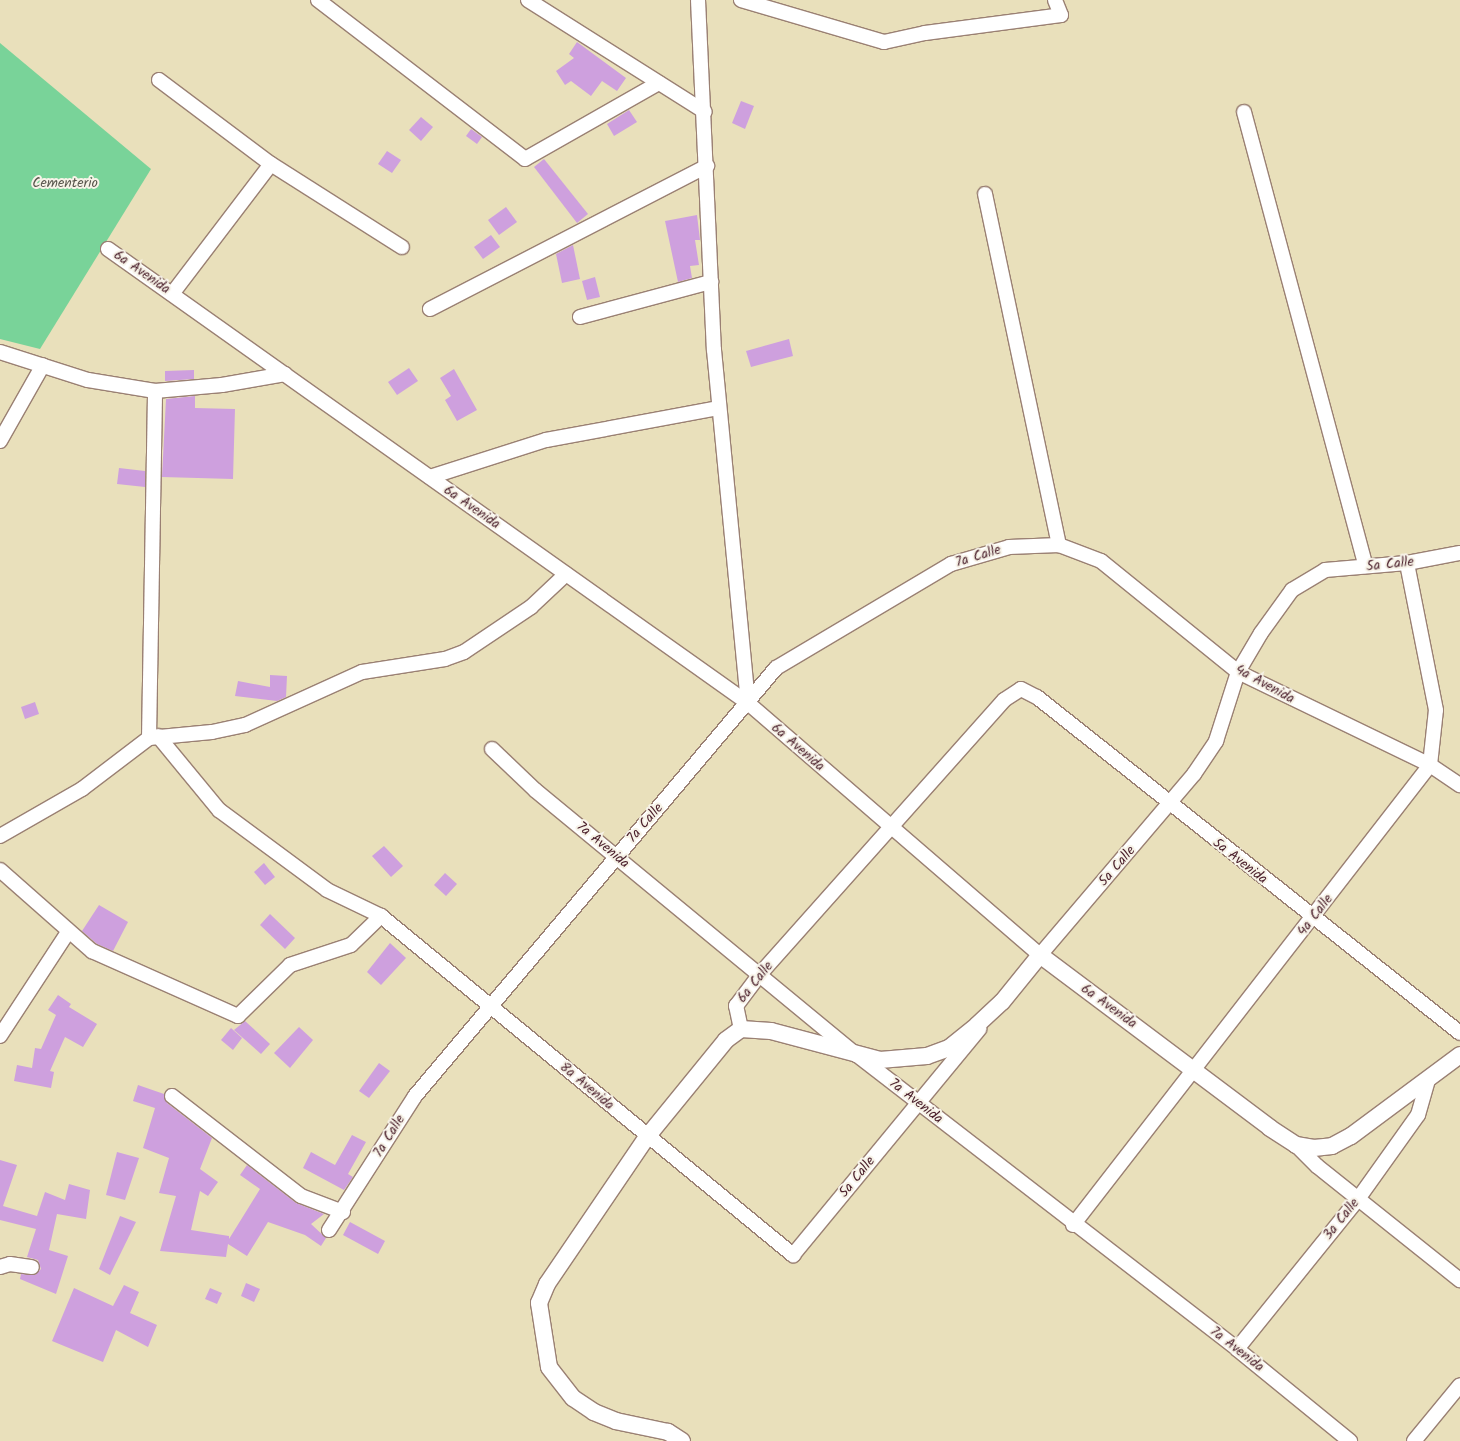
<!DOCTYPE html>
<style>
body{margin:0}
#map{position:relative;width:1460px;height:1441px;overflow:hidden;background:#e9e0bb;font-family:Kalam,sans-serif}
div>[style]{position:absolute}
.green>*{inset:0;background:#79d399}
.building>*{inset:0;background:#cea0de}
.roads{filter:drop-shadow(1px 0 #9a8073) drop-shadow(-1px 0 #9a8073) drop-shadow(0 1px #9a8073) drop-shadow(0 -1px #9a8073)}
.minor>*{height:14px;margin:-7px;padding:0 7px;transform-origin:7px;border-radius:7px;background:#fff}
.tertiary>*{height:16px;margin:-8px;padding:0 8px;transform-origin:8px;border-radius:8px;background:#fff}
span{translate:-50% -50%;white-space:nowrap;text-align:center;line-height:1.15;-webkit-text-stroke:4px #f7f3e8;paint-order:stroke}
.park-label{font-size:14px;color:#58554c}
.street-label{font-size:14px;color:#4a1f2b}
</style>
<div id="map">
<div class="green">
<i style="clip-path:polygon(0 43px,151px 169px,40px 349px,0 339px)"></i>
</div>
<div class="building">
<i style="clip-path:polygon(577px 42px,626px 78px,617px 91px,602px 81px,591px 96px,571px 81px,565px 85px,556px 71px,574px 58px,569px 54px)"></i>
<i style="clip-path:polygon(741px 101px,754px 106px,745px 129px,732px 123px)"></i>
<i style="clip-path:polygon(629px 110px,637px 122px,614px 136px,607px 124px)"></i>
<i style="clip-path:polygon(421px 117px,433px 127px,421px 141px,409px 130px)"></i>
<i style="clip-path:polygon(471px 129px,482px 137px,477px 144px,466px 136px)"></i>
<i style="clip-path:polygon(387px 151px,401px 160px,392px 173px,378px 164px)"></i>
<i style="clip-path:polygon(544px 159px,588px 214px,577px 223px,534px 167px)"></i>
<i style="clip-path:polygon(506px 207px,517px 222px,499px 235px,488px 220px)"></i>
<i style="clip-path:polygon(697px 215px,700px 240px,695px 240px,699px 265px,690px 266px,692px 278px,678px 282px,665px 221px)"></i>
<i style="clip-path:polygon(491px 235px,500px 247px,483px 259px,474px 247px)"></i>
<i style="clip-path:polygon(573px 245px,580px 279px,562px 283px,556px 254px)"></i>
<i style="clip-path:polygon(595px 277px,600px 297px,587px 300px,582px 281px)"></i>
<i style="clip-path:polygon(789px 339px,793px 356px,751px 367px,746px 351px)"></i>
<i style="clip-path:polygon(409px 368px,418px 381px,397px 395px,388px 382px)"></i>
<i style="clip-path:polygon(454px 369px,477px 410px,457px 421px,445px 400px,451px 396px,440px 378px)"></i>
<i style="clip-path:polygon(194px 370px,194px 379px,165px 381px,165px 371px)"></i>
<i style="clip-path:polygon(195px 396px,195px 408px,235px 409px,233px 479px,162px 477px,166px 399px)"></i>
<i style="clip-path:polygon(119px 468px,145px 471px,145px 487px,117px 484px)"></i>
<i style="clip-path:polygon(270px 675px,287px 676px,286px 697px,277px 701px,235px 696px,238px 681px,270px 687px)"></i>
<i style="clip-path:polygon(35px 702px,39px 714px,25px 719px,21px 707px)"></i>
<i style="clip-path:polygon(384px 846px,403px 866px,391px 877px,372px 856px)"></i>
<i style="clip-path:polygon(264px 863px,275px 877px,265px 885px,254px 872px)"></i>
<i style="clip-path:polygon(445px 873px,457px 884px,446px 896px,434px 885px)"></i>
<i style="clip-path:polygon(99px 905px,128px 922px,113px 951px,97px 944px,82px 931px)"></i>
<i style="clip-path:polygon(270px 914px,295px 938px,285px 949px,260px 925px)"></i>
<i style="clip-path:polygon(390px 943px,406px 958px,381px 985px,367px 972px)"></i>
<i style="clip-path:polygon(58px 995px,71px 1004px,69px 1007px,97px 1024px,83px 1047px,65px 1037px,50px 1071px,54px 1072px,51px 1088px,14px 1081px,17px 1065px,32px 1068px,35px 1048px,41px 1049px,56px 1015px,48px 1010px)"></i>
<i style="clip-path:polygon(245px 1021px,270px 1044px,261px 1054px,234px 1030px)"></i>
<i style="clip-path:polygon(299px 1027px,313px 1040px,290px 1068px,274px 1053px)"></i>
<i style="clip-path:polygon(231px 1028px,242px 1038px,233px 1050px,221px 1040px)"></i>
<i style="clip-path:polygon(379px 1063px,390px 1071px,369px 1098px,359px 1091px)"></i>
<i style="clip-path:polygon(138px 1085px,164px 1094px,167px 1103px,212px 1138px,200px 1169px,218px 1182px,208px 1196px,200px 1191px,191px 1230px,229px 1236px,229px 1239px,260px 1189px,240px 1175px,247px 1165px,296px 1203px,324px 1214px,311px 1224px,326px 1238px,321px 1246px,305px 1235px,268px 1222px,247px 1256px,228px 1244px,226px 1257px,160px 1251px,176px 1196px,159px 1193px,169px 1158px,143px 1148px,155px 1108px,133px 1101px)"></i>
<i style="clip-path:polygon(352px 1135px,366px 1142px,348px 1174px,353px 1177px,344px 1190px,303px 1168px,311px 1152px,335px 1165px)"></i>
<i style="clip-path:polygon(117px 1152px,139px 1158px,125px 1200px,106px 1195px)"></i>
<i style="clip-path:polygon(0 1160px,17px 1165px,3px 1206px,37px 1216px,45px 1192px,65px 1200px,69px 1184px,90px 1190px,86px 1219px,57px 1214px,49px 1250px,68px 1256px,56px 1294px,20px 1279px,21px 1274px,35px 1275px,41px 1269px,38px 1260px,27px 1257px,36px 1229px,0 1220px)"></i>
<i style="clip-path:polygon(120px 1216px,136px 1222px,110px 1275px,99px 1269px)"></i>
<i style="clip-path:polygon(350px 1222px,385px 1241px,378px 1254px,343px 1235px)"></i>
<i style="clip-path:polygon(246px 1283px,260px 1289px,254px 1302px,241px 1296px)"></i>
<i style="clip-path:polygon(124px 1285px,139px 1292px,130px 1313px,157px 1325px,148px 1347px,116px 1330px,103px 1362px,52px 1341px,74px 1288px,113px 1306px)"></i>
<i style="clip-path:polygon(210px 1288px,222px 1293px,217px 1304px,205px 1299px)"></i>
</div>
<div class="roads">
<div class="minor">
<i style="left:318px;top:0;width:261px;rotate:37.5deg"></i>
<i style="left:525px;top:159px;width:154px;rotate:-29.6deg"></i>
<i style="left:528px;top:0;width:209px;rotate:32.3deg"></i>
<i style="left:698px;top:0;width:350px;rotate:87.4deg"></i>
<i style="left:714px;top:350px;width:355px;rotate:84.5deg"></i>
<i style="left:741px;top:0;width:149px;rotate:16.4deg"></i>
<i style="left:884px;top:42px;width:42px;rotate:-12.4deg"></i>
<i style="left:925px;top:33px;width:137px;rotate:-7.5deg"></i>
<i style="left:1061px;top:15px;width:16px;rotate:-112deg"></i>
<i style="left:159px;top:80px;width:140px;rotate:36.9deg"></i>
<i style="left:1244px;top:112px;width:470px;rotate:75deg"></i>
<i style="left:985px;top:194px;width:359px;rotate:78.1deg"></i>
<i style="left:108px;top:249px;width:785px;rotate:35.35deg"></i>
<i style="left:748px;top:703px;width:386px;rotate:40.8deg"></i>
<i style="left:1040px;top:955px;width:238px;rotate:-49.6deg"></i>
<i style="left:1194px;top:774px;width:40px;rotate:-56deg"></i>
<i style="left:1216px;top:741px;width:72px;rotate:-72.3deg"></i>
<i style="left:1238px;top:672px;width:45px;rotate:-59.5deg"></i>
<i style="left:1261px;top:633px;width:53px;rotate:-54.2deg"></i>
<i style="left:1292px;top:590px;width:39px;rotate:-31deg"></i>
<i style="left:1325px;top:570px;width:82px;rotate:-4.9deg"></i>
<i style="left:1407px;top:563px;width:54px;rotate:-10.7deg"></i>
<i style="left:172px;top:294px;width:163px;rotate:-52.7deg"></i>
<i style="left:271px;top:164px;width:155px;rotate:32.4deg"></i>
<i style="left:430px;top:309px;width:312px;rotate:-27.3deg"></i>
<i style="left:580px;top:317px;width:136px;rotate:-15deg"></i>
<i style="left:0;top:352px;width:92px;rotate:17.7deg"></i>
<i style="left:88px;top:380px;width:68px;rotate:9.3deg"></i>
<i style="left:155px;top:391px;width:67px;rotate:-5.1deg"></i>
<i style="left:222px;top:385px;width:64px;rotate:-9.9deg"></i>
<i style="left:0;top:441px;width:87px;rotate:-60.5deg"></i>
<i style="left:430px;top:477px;width:122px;rotate:-17.7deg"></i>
<i style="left:546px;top:440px;width:176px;rotate:-10.5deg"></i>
<i style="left:158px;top:736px;width:96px;rotate:50.5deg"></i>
<i style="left:219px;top:810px;width:134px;rotate:36.5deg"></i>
<i style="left:327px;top:890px;width:60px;rotate:25.7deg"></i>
<i style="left:381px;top:916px;width:534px;rotate:39.45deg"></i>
<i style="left:793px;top:1255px;width:293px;rotate:-50.5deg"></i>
<i style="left:149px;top:738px;width:347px;rotate:-89deg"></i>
<i style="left:492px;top:749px;width:59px;rotate:43.6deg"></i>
<i style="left:535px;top:790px;width:417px;rotate:39.5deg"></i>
<i style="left:857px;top:1055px;width:480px;rotate:37.7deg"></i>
<i style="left:1237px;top:1349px;width:146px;rotate:39.2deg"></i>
<i style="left:0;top:836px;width:95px;rotate:-29.8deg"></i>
<i style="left:82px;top:789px;width:84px;rotate:-37.3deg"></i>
<i style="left:149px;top:738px;width:63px;rotate:-5.4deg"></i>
<i style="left:212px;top:732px;width:34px;rotate:-12deg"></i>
<i style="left:245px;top:725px;width:128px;rotate:-24.4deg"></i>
<i style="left:362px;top:672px;width:84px;rotate:-8.9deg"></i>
<i style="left:445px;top:659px;width:20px;rotate:-20deg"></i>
<i style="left:464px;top:652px;width:81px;rotate:-33.9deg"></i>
<i style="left:531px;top:607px;width:48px;rotate:-43.3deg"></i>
<i style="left:0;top:870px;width:123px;rotate:41.4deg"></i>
<i style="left:92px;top:951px;width:160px;rotate:24deg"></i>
<i style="left:238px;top:1016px;width:73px;rotate:-44.4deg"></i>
<i style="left:290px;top:965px;width:64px;rotate:-18.2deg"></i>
<i style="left:351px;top:945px;width:42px;rotate:-44deg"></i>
<i style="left:741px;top:1029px;width:24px;rotate:-102deg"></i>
<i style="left:736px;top:1006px;width:40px;rotate:-53deg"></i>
<i style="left:760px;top:974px;width:367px;rotate:-48.3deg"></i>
<i style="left:1004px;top:700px;width:20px;rotate:-33deg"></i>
<i style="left:1021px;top:689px;width:18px;rotate:27deg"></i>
<i style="left:1037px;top:697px;width:540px;rotate:38.46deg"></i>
<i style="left:0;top:1036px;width:124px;rotate:-56.8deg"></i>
<i style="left:172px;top:1096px;width:163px;rotate:37.8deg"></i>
<i style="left:301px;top:1196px;width:45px;rotate:20.9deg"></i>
<i style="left:1296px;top:1145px;width:30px;rotate:45deg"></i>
<i style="left:1317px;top:1166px;width:183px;rotate:38.6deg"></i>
<i style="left:1073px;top:1225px;width:582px;rotate:-52.19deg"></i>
<i style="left:1430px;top:765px;width:55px;rotate:-83.8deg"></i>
<i style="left:1436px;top:710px;width:150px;rotate:-101.2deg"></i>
<i style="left:329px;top:1230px;width:159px;rotate:-57.3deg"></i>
<i style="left:415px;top:1096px;width:560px;rotate:-49.85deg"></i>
<i style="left:776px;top:668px;width:204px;rotate:-30.7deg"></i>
<i style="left:951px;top:564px;width:60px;rotate:-16.3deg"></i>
<i style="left:1009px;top:547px;width:50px;rotate:-2.3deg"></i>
<i style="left:1059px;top:545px;width:45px;rotate:20.9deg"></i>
<i style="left:1101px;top:561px;width:176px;rotate:39deg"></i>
<i style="left:1238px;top:672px;width:213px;rotate:25.8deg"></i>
<i style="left:1430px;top:765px;width:36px;rotate:34deg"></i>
<i style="left:0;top:1267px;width:10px;rotate:-17deg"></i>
<i style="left:10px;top:1264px;width:22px;rotate:8deg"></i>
<i style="left:1237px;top:1349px;width:193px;rotate:-51.1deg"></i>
<i style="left:1358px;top:1199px;width:103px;rotate:-54.5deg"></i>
<i style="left:1418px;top:1115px;width:37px;rotate:-74deg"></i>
<i style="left:1414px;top:1441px;width:72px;rotate:-50.6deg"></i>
</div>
<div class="tertiary">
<i style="left:682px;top:1441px;width:17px;rotate:-147deg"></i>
<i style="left:668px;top:1432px;width:53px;rotate:-168.1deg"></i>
<i style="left:616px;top:1421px;width:24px;rotate:-158deg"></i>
<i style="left:594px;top:1412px;width:25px;rotate:-146deg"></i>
<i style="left:573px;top:1398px;width:39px;rotate:-128deg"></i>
<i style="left:549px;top:1367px;width:65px;rotate:-98.9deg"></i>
<i style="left:539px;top:1303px;width:21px;rotate:-67deg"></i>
<i style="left:547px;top:1284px;width:178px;rotate:-55.8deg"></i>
<i style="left:647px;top:1137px;width:125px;rotate:-50.8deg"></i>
<i style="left:726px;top:1040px;width:19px;rotate:-36deg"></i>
<i style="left:741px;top:1029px;width:30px;rotate:4deg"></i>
<i style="left:771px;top:1031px;width:113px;rotate:14.9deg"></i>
<i style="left:880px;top:1060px;width:47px;rotate:-4.9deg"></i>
<i style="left:927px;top:1056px;width:23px;rotate:-20deg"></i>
<i style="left:949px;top:1048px;width:36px;rotate:-39deg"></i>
<i style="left:977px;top:1025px;width:34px;rotate:-43deg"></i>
<i style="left:1002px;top:1002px;width:60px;rotate:-51deg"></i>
<i style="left:1040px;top:955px;width:288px;rotate:36.9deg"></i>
<i style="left:1270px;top:1128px;width:31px;rotate:33deg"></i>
<i style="left:1296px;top:1145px;width:18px;rotate:9deg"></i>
<i style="left:1314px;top:1148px;width:18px;rotate:-6deg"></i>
<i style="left:1332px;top:1146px;width:21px;rotate:-28deg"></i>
<i style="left:1351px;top:1136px;width:136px;rotate:-36.6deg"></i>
</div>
</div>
<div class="park-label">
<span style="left:65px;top:183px">Cementerio</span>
</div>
<div class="street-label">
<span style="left:142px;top:272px;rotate:35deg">6a Avenida</span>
<span style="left:472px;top:507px;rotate:35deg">6a Avenida</span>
<span style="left:978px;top:556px;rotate:-17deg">7a Calle</span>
<span style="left:1390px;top:564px;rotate:-6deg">5a Calle</span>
<span style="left:1265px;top:684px;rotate:29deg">4a Avenida</span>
<span style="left:798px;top:747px;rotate:41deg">6a Avenida</span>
<span style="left:645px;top:823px;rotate:-49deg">7a Calle</span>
<span style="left:603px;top:845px;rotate:40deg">7a Avenida</span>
<span style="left:1240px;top:861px;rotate:38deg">5a Avenida</span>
<span style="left:1117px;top:866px;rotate:-49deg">5a Calle</span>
<span style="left:1315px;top:915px;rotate:-52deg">4a Calle</span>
<span style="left:755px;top:982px;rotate:-51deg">6a Calle</span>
<span style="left:1109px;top:1006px;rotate:36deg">6a Avenida</span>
<span style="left:587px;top:1086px;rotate:40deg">8a Avenida</span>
<span style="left:916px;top:1101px;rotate:38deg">7a Avenida</span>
<span style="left:389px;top:1136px;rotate:-58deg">7a Calle</span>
<span style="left:857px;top:1177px;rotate:-51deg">5a Calle</span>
<span style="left:1341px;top:1219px;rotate:-51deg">3a Calle</span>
<span style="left:1237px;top:1349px;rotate:38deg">7a Avenida</span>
</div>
</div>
